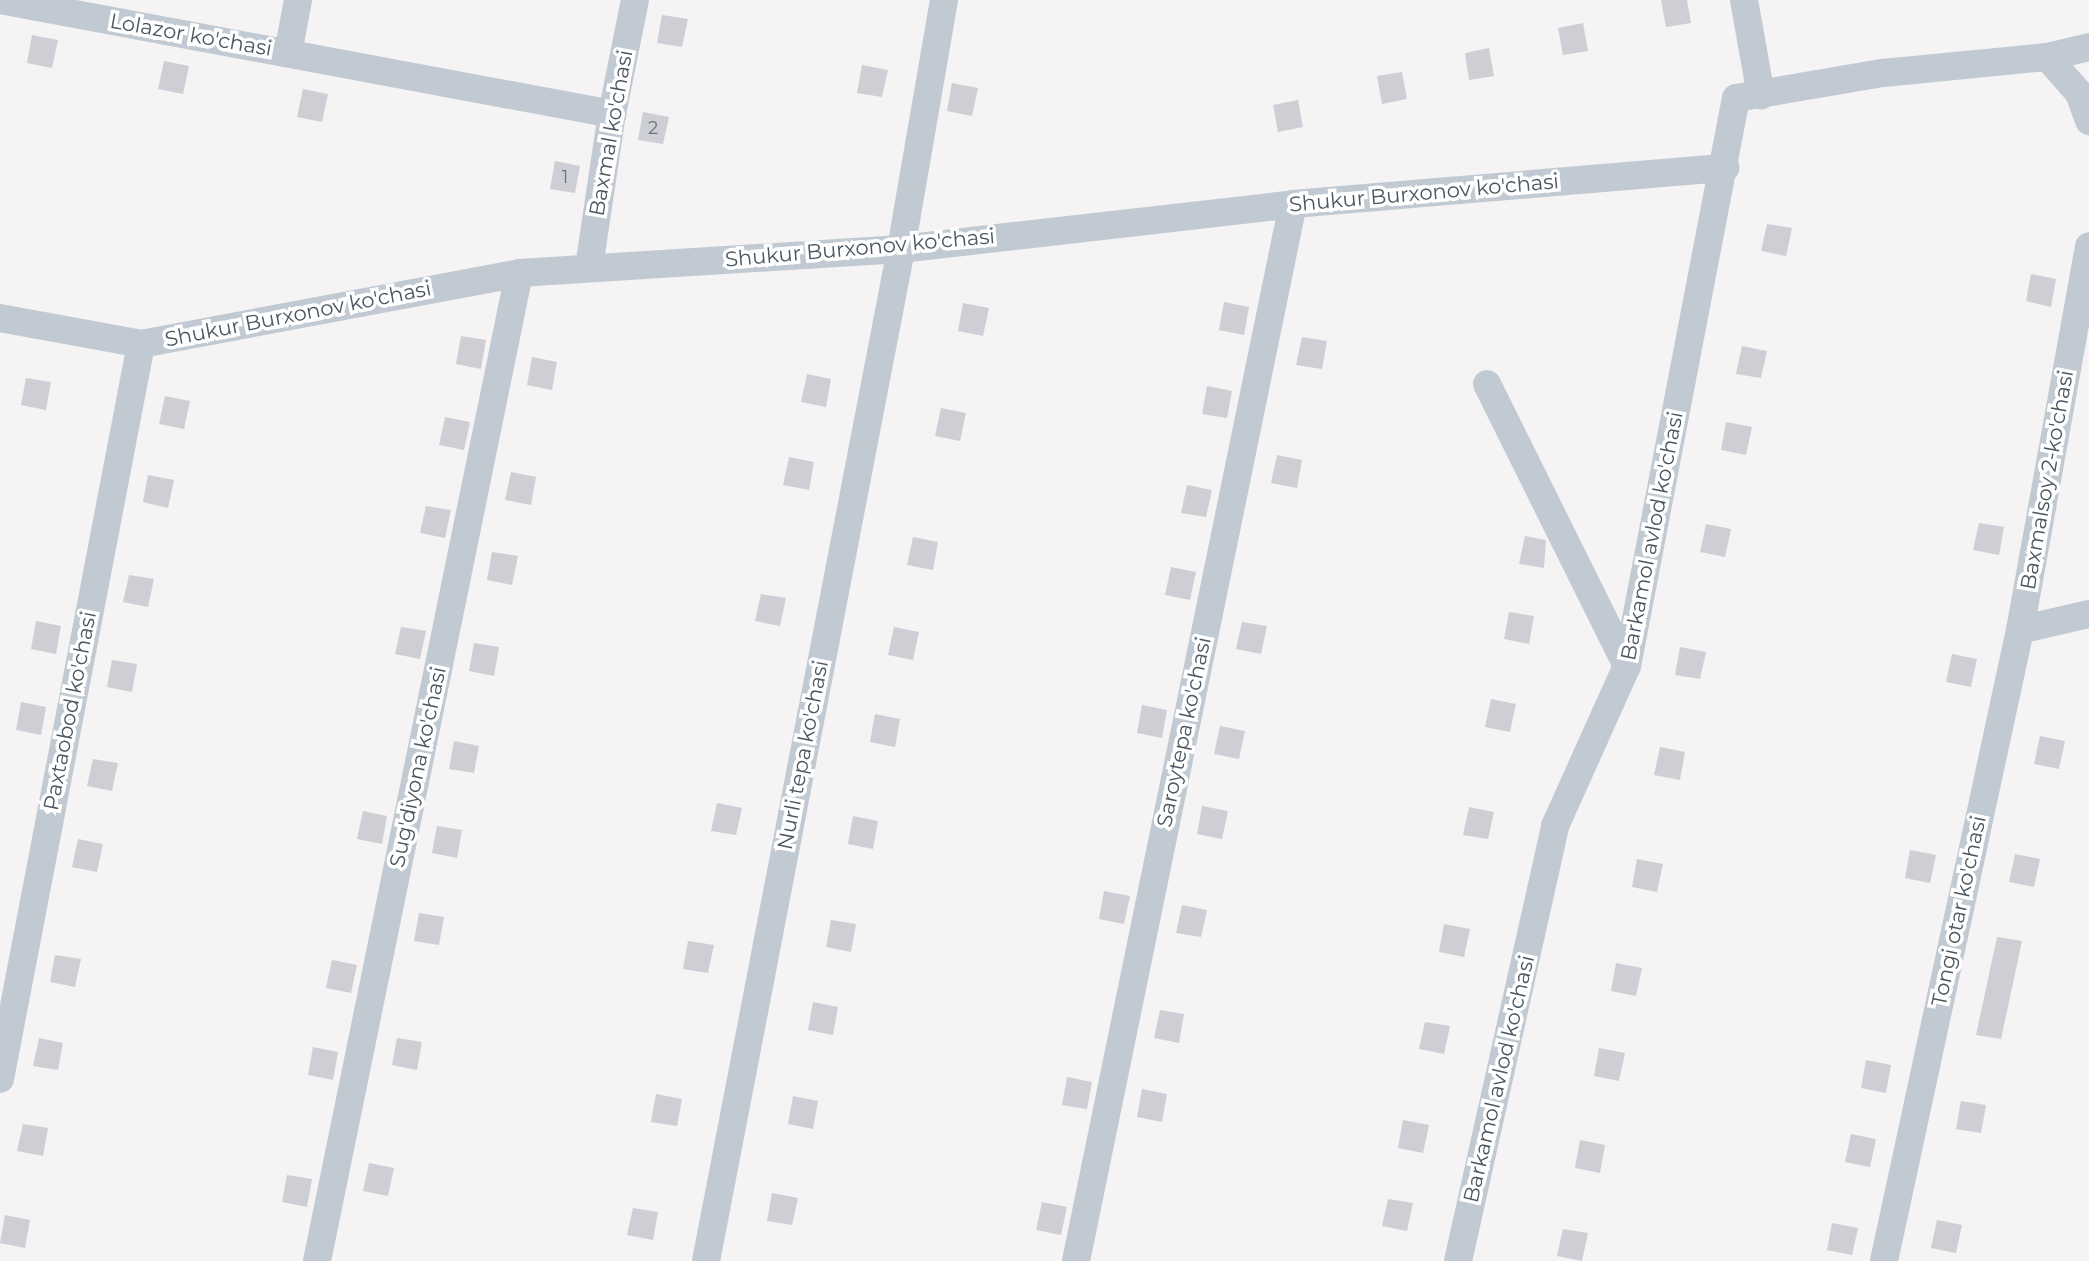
<!DOCTYPE html>
<style>
body{margin:0}
#map{position:relative;width:2089px;height:1261px;overflow:hidden;background:#f5f3f3;font-family:Montserrat,sans-serif}
div>[style]{position:absolute}
.building>*{inset:0;background:#cdcfd5}
.minor>*{height:28px;margin:-14px;padding:0 14px;transform-origin:14px;border-radius:14px;background:#c1cad2}
span{translate:-50% -50%;white-space:nowrap;text-align:center;line-height:1.15;-webkit-text-stroke:7px #fff;paint-order:stroke}
.number-label{font-size:18px;color:#6b747e}
.number-label span{-webkit-text-stroke-width:0}
.street-label{font-size:21px;color:#4a5661}
</style>
<div id="map">
<div class="building">
<i style="clip-path:polygon(1661px 0,1687px 0,1691px 23px,1666px 27px)"></i>
<i style="clip-path:polygon(662px 15px,688px 19px,682px 47px,657px 43px)"></i>
<i style="clip-path:polygon(1583px 23px,1588px 51px,1563px 55px,1558px 28px)"></i>
<i style="clip-path:polygon(32px 35px,58px 40px,52px 68px,27px 63px)"></i>
<i style="clip-path:polygon(1489px 48px,1494px 76px,1469px 80px,1465px 53px)"></i>
<i style="clip-path:polygon(164px 61px,189px 66px,183px 94px,158px 89px)"></i>
<i style="clip-path:polygon(862px 65px,888px 70px,882px 97px,857px 93px)"></i>
<i style="clip-path:polygon(1402px 72px,1407px 99px,1382px 104px,1377px 76px)"></i>
<i style="clip-path:polygon(952px 83px,978px 88px,972px 116px,947px 111px)"></i>
<i style="clip-path:polygon(303px 89px,328px 94px,322px 122px,297px 117px)"></i>
<i style="clip-path:polygon(1298px 100px,1303px 127px,1278px 132px,1273px 105px)"></i>
<i style="clip-path:polygon(643px 112px,669px 117px,663px 144px,638px 140px)"></i>
<i style="clip-path:polygon(555px 161px,580px 166px,575px 193px,550px 189px)"></i>
<i style="clip-path:polygon(1767px 224px,1792px 228px,1786px 256px,1761px 251px)"></i>
<i style="clip-path:polygon(2031px 274px,2056px 279px,2051px 307px,2026px 301px)"></i>
<i style="clip-path:polygon(1224px 302px,1249px 307px,1244px 335px,1219px 330px)"></i>
<i style="clip-path:polygon(963px 303px,989px 308px,983px 336px,958px 331px)"></i>
<i style="clip-path:polygon(461px 336px,486px 340px,481px 369px,456px 364px)"></i>
<i style="clip-path:polygon(1302px 337px,1327px 341px,1322px 369px,1296px 365px)"></i>
<i style="clip-path:polygon(1742px 346px,1767px 351px,1761px 378px,1736px 374px)"></i>
<i style="clip-path:polygon(532px 357px,557px 362px,552px 390px,527px 385px)"></i>
<i style="clip-path:polygon(807px 374px,831px 379px,826px 407px,801px 402px)"></i>
<i style="clip-path:polygon(26px 378px,51px 382px,46px 410px,21px 405px)"></i>
<i style="clip-path:polygon(1207px 386px,1232px 391px,1227px 418px,1202px 414px)"></i>
<i style="clip-path:polygon(165px 396px,190px 401px,184px 429px,159px 424px)"></i>
<i style="clip-path:polygon(941px 408px,966px 413px,960px 441px,935px 436px)"></i>
<i style="clip-path:polygon(445px 417px,470px 422px,464px 450px,439px 445px)"></i>
<i style="clip-path:polygon(1726px 422px,1752px 427px,1746px 455px,1721px 450px)"></i>
<i style="clip-path:polygon(1277px 455px,1302px 460px,1297px 488px,1271px 483px)"></i>
<i style="clip-path:polygon(789px 457px,814px 462px,809px 490px,783px 485px)"></i>
<i style="clip-path:polygon(511px 472px,536px 477px,531px 505px,505px 500px)"></i>
<i style="clip-path:polygon(148px 475px,174px 480px,168px 508px,143px 502px)"></i>
<i style="clip-path:polygon(1187px 485px,1212px 490px,1206px 517px,1181px 513px)"></i>
<i style="clip-path:polygon(426px 506px,451px 510px,445px 538px,420px 533px)"></i>
<i style="clip-path:polygon(1979px 523px,2004px 527px,1999px 555px,1973px 550px)"></i>
<i style="clip-path:polygon(1706px 524px,1731px 529px,1725px 557px,1700px 552px)"></i>
<i style="clip-path:polygon(1525px 536px,1546px 540px,1544px 568px,1519px 564px)"></i>
<i style="clip-path:polygon(913px 537px,938px 542px,933px 570px,907px 565px)"></i>
<i style="clip-path:polygon(492px 552px,518px 556px,512px 585px,487px 580px)"></i>
<i style="clip-path:polygon(1171px 567px,1196px 572px,1190px 600px,1165px 595px)"></i>
<i style="clip-path:polygon(129px 575px,154px 579px,148px 607px,123px 602px)"></i>
<i style="clip-path:polygon(761px 594px,786px 598px,780px 626px,755px 621px)"></i>
<i style="clip-path:polygon(1509px 612px,1534px 616px,1529px 644px,1504px 639px)"></i>
<i style="clip-path:polygon(36px 621px,61px 626px,56px 654px,31px 649px)"></i>
<i style="clip-path:polygon(1242px 622px,1267px 626px,1261px 654px,1236px 649px)"></i>
<i style="clip-path:polygon(401px 627px,426px 631px,420px 659px,395px 654px)"></i>
<i style="clip-path:polygon(894px 627px,919px 632px,913px 660px,888px 655px)"></i>
<i style="clip-path:polygon(474px 643px,499px 647px,494px 676px,469px 671px)"></i>
<i style="clip-path:polygon(1680px 647px,1706px 652px,1700px 679px,1675px 675px)"></i>
<i style="clip-path:polygon(1952px 654px,1977px 659px,1971px 687px,1946px 682px)"></i>
<i style="clip-path:polygon(112px 660px,137px 664px,132px 692px,107px 687px)"></i>
<i style="clip-path:polygon(1491px 699px,1516px 704px,1510px 732px,1485px 727px)"></i>
<i style="clip-path:polygon(21px 702px,46px 707px,41px 735px,16px 730px)"></i>
<i style="clip-path:polygon(1142px 705px,1167px 710px,1162px 738px,1137px 733px)"></i>
<i style="clip-path:polygon(875px 714px,900px 719px,895px 747px,870px 742px)"></i>
<i style="clip-path:polygon(1220px 726px,1245px 731px,1239px 759px,1214px 754px)"></i>
<i style="clip-path:polygon(2040px 736px,2065px 741px,2059px 769px,2034px 764px)"></i>
<i style="clip-path:polygon(454px 741px,479px 746px,474px 773px,449px 769px)"></i>
<i style="clip-path:polygon(1660px 747px,1685px 752px,1680px 780px,1654px 775px)"></i>
<i style="clip-path:polygon(93px 759px,118px 763px,112px 791px,87px 786px)"></i>
<i style="clip-path:polygon(717px 803px,742px 808px,736px 835px,711px 831px)"></i>
<i style="clip-path:polygon(1202px 806px,1228px 811px,1222px 839px,1197px 834px)"></i>
<i style="clip-path:polygon(1469px 807px,1494px 812px,1488px 839px,1463px 835px)"></i>
<i style="clip-path:polygon(363px 811px,387px 816px,382px 844px,357px 839px)"></i>
<i style="clip-path:polygon(853px 816px,878px 821px,873px 849px,848px 844px)"></i>
<i style="clip-path:polygon(437px 826px,462px 830px,457px 858px,432px 853px)"></i>
<i style="clip-path:polygon(78px 839px,103px 844px,97px 872px,72px 867px)"></i>
<i style="clip-path:polygon(1910px 850px,1936px 855px,1930px 883px,1905px 878px)"></i>
<i style="clip-path:polygon(2015px 854px,2040px 859px,2034px 887px,2009px 882px)"></i>
<i style="clip-path:polygon(1637px 859px,1663px 864px,1657px 892px,1632px 887px)"></i>
<i style="clip-path:polygon(1104px 891px,1130px 896px,1124px 924px,1099px 919px)"></i>
<i style="clip-path:polygon(1182px 905px,1207px 910px,1201px 937px,1176px 933px)"></i>
<i style="clip-path:polygon(419px 913px,444px 917px,439px 945px,414px 941px)"></i>
<i style="clip-path:polygon(831px 920px,856px 924px,851px 952px,826px 947px)"></i>
<i style="clip-path:polygon(1444px 924px,1470px 929px,1464px 957px,1439px 952px)"></i>
<i style="clip-path:polygon(1997px 937px,2022px 941px,2001px 1039px,1976px 1035px)"></i>
<i style="clip-path:polygon(688px 941px,714px 945px,708px 973px,683px 969px)"></i>
<i style="clip-path:polygon(55px 955px,81px 959px,75px 987px,50px 982px)"></i>
<i style="clip-path:polygon(332px 960px,357px 965px,351px 993px,326px 988px)"></i>
<i style="clip-path:polygon(1616px 963px,1642px 968px,1636px 996px,1611px 991px)"></i>
<i style="clip-path:polygon(813px 1002px,838px 1007px,833px 1035px,808px 1030px)"></i>
<i style="clip-path:polygon(1160px 1010px,1184px 1014px,1179px 1043px,1154px 1038px)"></i>
<i style="clip-path:polygon(1425px 1022px,1450px 1026px,1444px 1054px,1419px 1049px)"></i>
<i style="clip-path:polygon(39px 1038px,63px 1043px,58px 1070px,33px 1066px)"></i>
<i style="clip-path:polygon(397px 1038px,422px 1042px,417px 1070px,392px 1065px)"></i>
<i style="clip-path:polygon(313px 1047px,338px 1052px,333px 1080px,308px 1075px)"></i>
<i style="clip-path:polygon(1599px 1048px,1625px 1053px,1619px 1081px,1594px 1076px)"></i>
<i style="clip-path:polygon(1866px 1060px,1891px 1065px,1886px 1093px,1861px 1088px)"></i>
<i style="clip-path:polygon(1067px 1077px,1092px 1082px,1087px 1109px,1062px 1105px)"></i>
<i style="clip-path:polygon(1142px 1089px,1167px 1094px,1162px 1122px,1137px 1117px)"></i>
<i style="clip-path:polygon(656px 1094px,682px 1099px,677px 1126px,651px 1122px)"></i>
<i style="clip-path:polygon(793px 1096px,818px 1101px,813px 1129px,788px 1124px)"></i>
<i style="clip-path:polygon(1961px 1101px,1986px 1105px,1981px 1133px,1956px 1129px)"></i>
<i style="clip-path:polygon(1403px 1120px,1429px 1125px,1423px 1153px,1398px 1148px)"></i>
<i style="clip-path:polygon(23px 1124px,48px 1128px,43px 1156px,17px 1151px)"></i>
<i style="clip-path:polygon(1851px 1134px,1876px 1139px,1870px 1167px,1845px 1162px)"></i>
<i style="clip-path:polygon(1580px 1140px,1605px 1145px,1600px 1173px,1575px 1168px)"></i>
<i style="clip-path:polygon(369px 1163px,394px 1168px,388px 1196px,363px 1191px)"></i>
<i style="clip-path:polygon(287px 1175px,312px 1179px,307px 1207px,282px 1202px)"></i>
<i style="clip-path:polygon(772px 1193px,798px 1198px,792px 1225px,767px 1221px)"></i>
<i style="clip-path:polygon(1388px 1199px,1413px 1203px,1407px 1231px,1382px 1226px)"></i>
<i style="clip-path:polygon(1042px 1202px,1067px 1207px,1061px 1235px,1036px 1230px)"></i>
<i style="clip-path:polygon(633px 1208px,658px 1212px,653px 1240px,627px 1235px)"></i>
<i style="clip-path:polygon(5px 1215px,30px 1220px,25px 1248px,0 1243px)"></i>
<i style="clip-path:polygon(1937px 1220px,1962px 1225px,1956px 1253px,1931px 1248px)"></i>
<i style="clip-path:polygon(1832px 1223px,1858px 1228px,1852px 1255px,1827px 1250px)"></i>
<i style="clip-path:polygon(1563px 1229px,1588px 1233px,1582px 1261px,1557px 1256px)"></i>
</div>
<div class="minor">
<i style="left:0;top:0;width:623px;rotate:10.55deg"></i>
<i style="left:1744px;top:0;width:97px;rotate:79.9deg"></i>
<i style="left:288px;top:53px;width:54px;rotate:-79.3deg"></i>
<i style="left:2047px;top:57px;width:48px;rotate:48.4deg"></i>
<i style="left:2079px;top:93px;width:30px;rotate:70deg"></i>
<i style="left:589px;top:267px;width:155px;rotate:-81.5deg"></i>
<i style="left:612px;top:114px;width:116px;rotate:-78.6deg"></i>
<i style="left:0;top:318px;width:143px;rotate:10.4deg"></i>
<i style="left:141px;top:344px;width:385px;rotate:-10.6deg"></i>
<i style="left:519px;top:273px;width:383px;rotate:-3.6deg"></i>
<i style="left:901px;top:249px;width:395px;rotate:-6.5deg"></i>
<i style="left:1293px;top:204px;width:434px;rotate:-4.8deg"></i>
<i style="left:1487px;top:384px;width:315px;rotate:63.6deg"></i>
<i style="left:2020px;top:630px;width:390px;rotate:-79.8deg"></i>
<i style="left:0;top:1079px;width:748px;rotate:-79.14deg"></i>
<i style="left:317px;top:1261px;width:1008px;rotate:-78.44deg"></i>
<i style="left:706px;top:1261px;width:1031px;rotate:-79.09deg"></i>
<i style="left:901px;top:249px;width:253px;rotate:-80.2deg"></i>
<i style="left:1076px;top:1261px;width:1079px;rotate:-78.4deg"></i>
<i style="left:1458px;top:1261px;width:446px;rotate:-77.4deg"></i>
<i style="left:1555px;top:826px;width:175px;rotate:-65.8deg"></i>
<i style="left:1627px;top:666px;width:578px;rotate:-79.14deg"></i>
<i style="left:1736px;top:98px;width:149px;rotate:-9.7deg"></i>
<i style="left:1883px;top:73px;width:165px;rotate:-5.6deg"></i>
<i style="left:2047px;top:57px;width:43px;rotate:-13.4deg"></i>
<i style="left:1884px;top:1261px;width:645px;rotate:-77.84deg"></i>
<i style="left:2020px;top:630px;width:71px;rotate:-13.1deg"></i>
</div>
<div class="number-label">
<span style="left:653px;top:128px">2</span>
<span style="left:565px;top:177px">1</span>
</div>
<div class="street-label">
<span style="left:191px;top:35px;rotate:10deg">Lolazor ko'chasi</span>
<span style="left:611px;top:133px;rotate:-80deg">Baxmal ko'chasi</span>
<span style="left:1424px;top:193px;rotate:-5deg">Shukur Burxonov ko'chasi</span>
<span style="left:860px;top:248px;rotate:-5deg">Shukur Burxonov ko'chasi</span>
<span style="left:298px;top:314px;rotate:-11deg">Shukur Burxonov ko'chasi</span>
<span style="left:2047px;top:480px;rotate:-80deg">Baxmalsoy 2-ko'chasi</span>
<span style="left:1652px;top:536px;rotate:-79deg">Barkamol avlod ko'chasi</span>
<span style="left:70px;top:711px;rotate:-79deg">Paxtaobod ko'chasi</span>
<span style="left:1184px;top:732px;rotate:-78deg">Saroytepa ko'chasi</span>
<span style="left:803px;top:755px;rotate:-79deg">Nurli tepa ko'chasi</span>
<span style="left:418px;top:767px;rotate:-78deg">Sug'diyona ko'chasi</span>
<span style="left:1959px;top:911px;rotate:-78deg">Tongi otar ko'chasi</span>
<span style="left:1499px;top:1079px;rotate:-77deg">Barkamol avlod ko'chasi</span>
</div>
</div>
